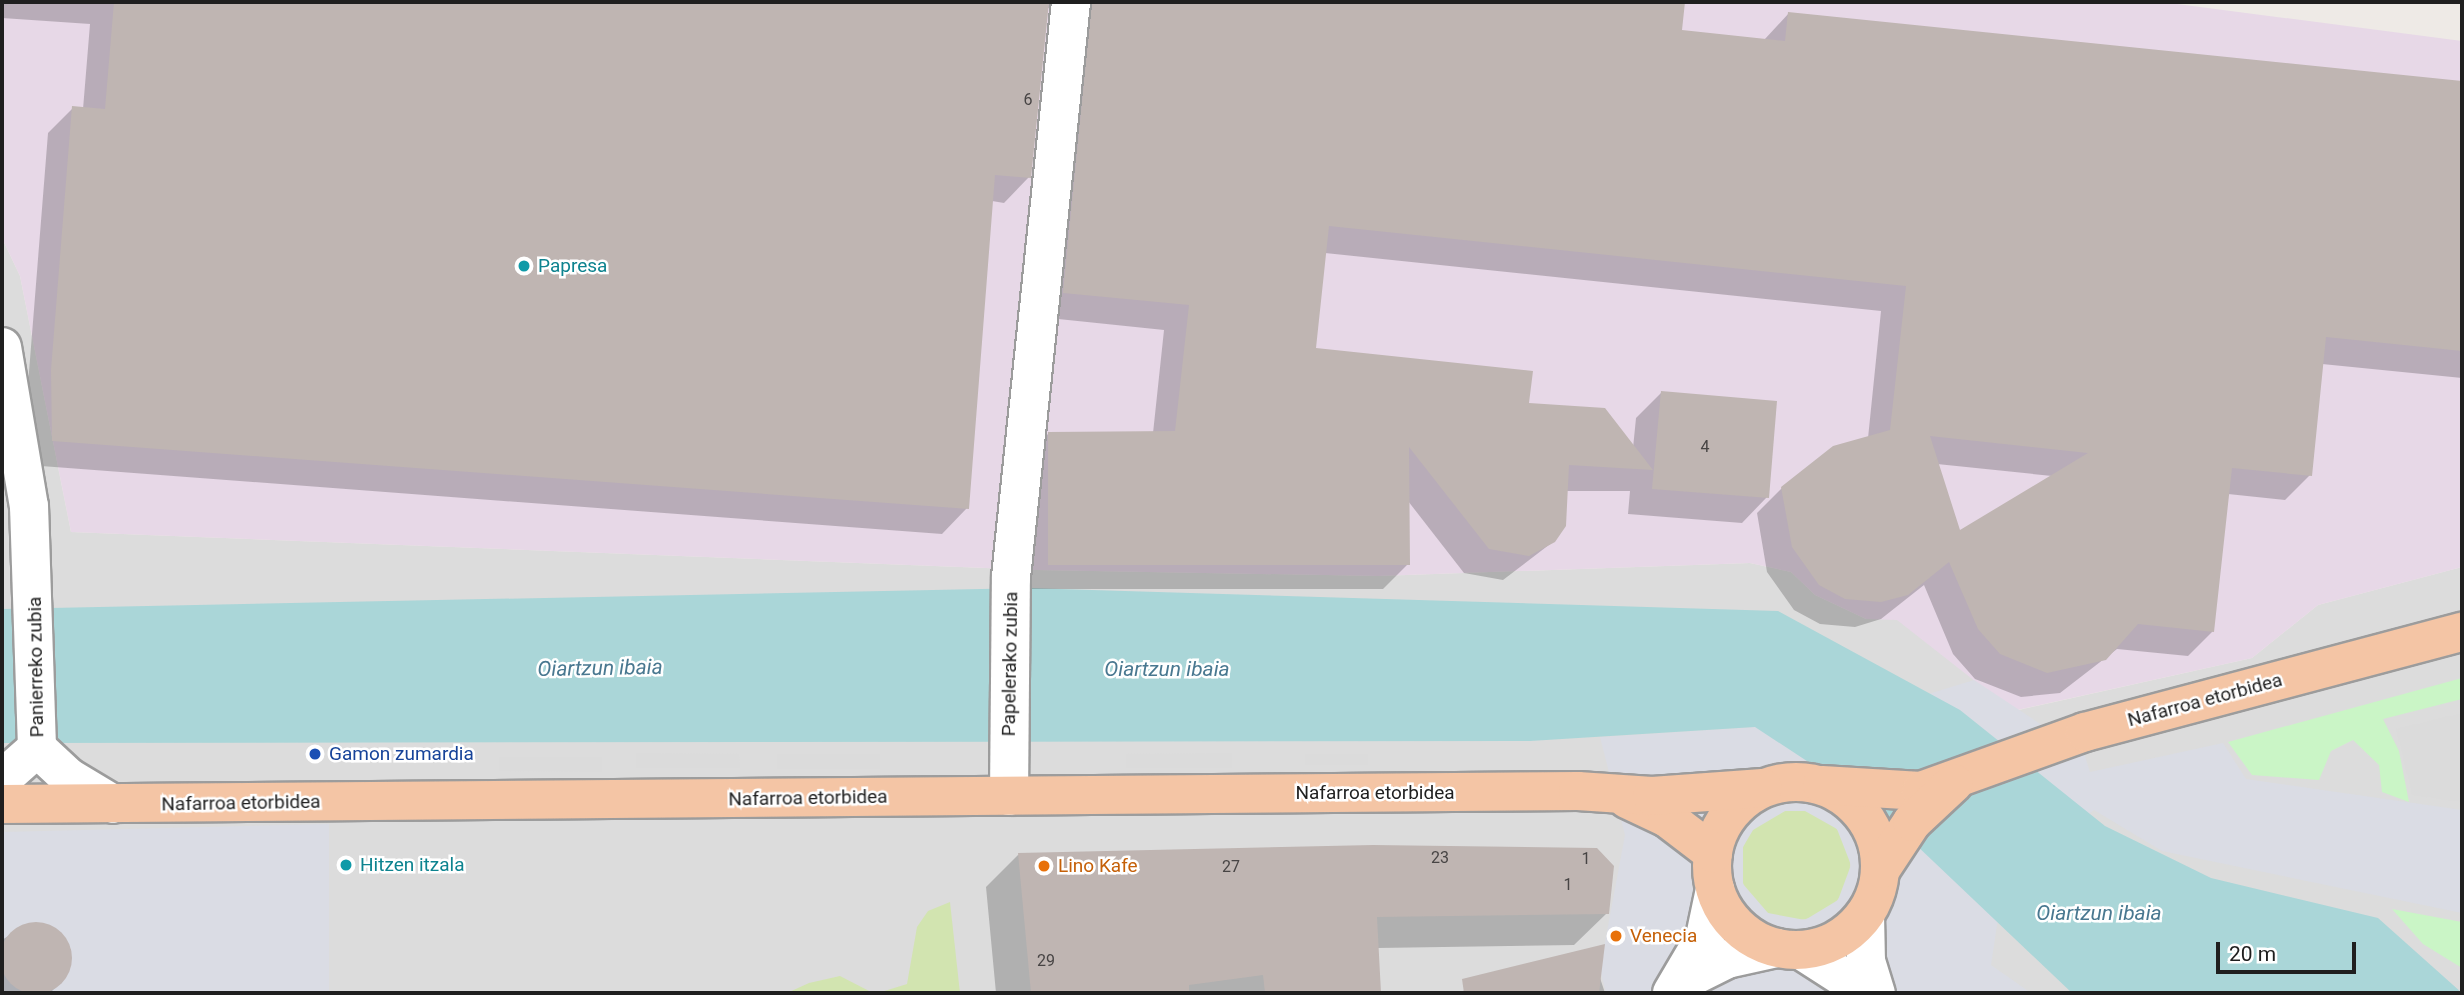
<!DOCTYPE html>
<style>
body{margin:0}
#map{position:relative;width:2464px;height:995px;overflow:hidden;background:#eeeae6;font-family:Roboto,sans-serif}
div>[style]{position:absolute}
.residential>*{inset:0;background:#dcdcdc}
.industrial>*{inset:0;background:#e7d8e7}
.grass>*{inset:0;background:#d2e4b0}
.round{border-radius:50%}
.park>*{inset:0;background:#caf5c6}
.parking>*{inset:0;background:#dbdbdb}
.plaza>*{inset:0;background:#dadce4}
.water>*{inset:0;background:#aad6d8}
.shadow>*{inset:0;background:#0003}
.building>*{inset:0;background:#bfb5b2}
.roads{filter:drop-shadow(2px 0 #9c9c9c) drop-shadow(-2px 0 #9c9c9c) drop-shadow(0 2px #9c9c9c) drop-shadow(0 -2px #9c9c9c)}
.minor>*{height:38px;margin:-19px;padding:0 19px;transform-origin:19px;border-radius:19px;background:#fff}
.major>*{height:38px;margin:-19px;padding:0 19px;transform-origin:19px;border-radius:19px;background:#f4c5a5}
.major>.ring{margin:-19px;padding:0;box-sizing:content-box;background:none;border:38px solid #f4c5a5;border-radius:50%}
.dots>*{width:19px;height:19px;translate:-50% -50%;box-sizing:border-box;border:4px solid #fff;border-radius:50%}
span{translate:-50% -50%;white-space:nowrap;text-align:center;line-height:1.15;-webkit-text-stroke:5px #fff;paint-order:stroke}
.number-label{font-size:16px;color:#474444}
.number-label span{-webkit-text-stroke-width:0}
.culture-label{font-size:19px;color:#0d838f}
.left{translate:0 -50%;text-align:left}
.street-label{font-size:19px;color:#1f1f1f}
.transit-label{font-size:19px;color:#164399}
.food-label{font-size:19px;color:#c56008}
.water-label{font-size:21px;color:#497890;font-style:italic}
.frame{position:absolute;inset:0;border:4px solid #1f1f1f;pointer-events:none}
.scale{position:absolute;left:2216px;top:942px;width:140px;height:32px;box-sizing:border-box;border:4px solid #1f1f1f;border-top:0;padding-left:9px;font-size:21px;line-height:24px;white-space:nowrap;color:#1f1f1f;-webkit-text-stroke:5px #fff;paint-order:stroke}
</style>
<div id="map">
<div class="residential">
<i style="clip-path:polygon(2px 238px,20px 276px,71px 532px,1035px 570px,1378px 576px,1750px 563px,1791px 572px,1815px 595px,1866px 619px,1897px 619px,2014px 711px,2252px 658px,2318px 605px,2462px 567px,2462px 993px,2px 993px)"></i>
</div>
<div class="industrial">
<i style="clip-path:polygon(2px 2px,2162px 2px,2462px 41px,2462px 567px,2318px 605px,2252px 658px,2013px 711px,1897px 620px,1866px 619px,1815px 595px,1791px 572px,1750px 563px,1378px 576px,1035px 570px,71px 532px,20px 276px,2px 238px)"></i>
</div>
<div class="grass">
<i class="round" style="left:1740px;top:810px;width:110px;height:110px"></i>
<i style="clip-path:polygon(950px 902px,960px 993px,878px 993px,907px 984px,917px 927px,928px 911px)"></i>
<i style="clip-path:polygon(840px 976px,873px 993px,787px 993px,809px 983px)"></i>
</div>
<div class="park">
<i style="clip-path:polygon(2462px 678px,2462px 699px,2383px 719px,2399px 751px,2409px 802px,2382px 792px,2379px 765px,2353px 740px,2331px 751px,2319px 780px,2252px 775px,2228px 742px)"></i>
<i style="clip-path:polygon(2392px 909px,2462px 922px,2462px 968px,2423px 944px)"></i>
</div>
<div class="parking">
<i style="clip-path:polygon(2462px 713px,2462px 802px,2412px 795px,2396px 729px)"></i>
<i style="clip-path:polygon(636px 753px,739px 754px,740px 768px,636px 768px)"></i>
<i style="clip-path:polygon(1232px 753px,1232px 768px,1126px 768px,1126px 754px)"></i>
<i style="clip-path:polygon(777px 754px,880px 754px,880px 769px,777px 769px)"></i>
<i style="clip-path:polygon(1305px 754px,1368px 754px,1368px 765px,1305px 765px)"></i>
<i style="clip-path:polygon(499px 757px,602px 757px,602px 772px,499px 771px)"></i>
</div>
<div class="plaza">
<i style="clip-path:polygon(evenodd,1974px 680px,2084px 753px,2090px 772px,2223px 743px,2246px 779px,2462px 810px,2462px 913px,2162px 851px,2094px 810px,2004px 879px,1991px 965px,2031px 993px,1606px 993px,1600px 969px,1625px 835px,1600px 737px,1755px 727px,1880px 709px,1974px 680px,1785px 811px,1805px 811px,1837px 829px,1851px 865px,1838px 900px,1805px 920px,1768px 913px,1743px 884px,1743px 847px,1753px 830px,1785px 811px)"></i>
<i style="clip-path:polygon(329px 824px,329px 993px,2px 993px,2px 832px)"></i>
</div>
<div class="water">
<i style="clip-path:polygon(1027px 588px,1778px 611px,1960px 710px,2105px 826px,2211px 878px,2378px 918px,2462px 993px,2072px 993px,1874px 805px,1755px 727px,1530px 741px,2px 743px,2px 609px)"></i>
</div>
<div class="shadow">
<i style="clip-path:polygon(evenodd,2px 2px,1683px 2px,1680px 32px,1764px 40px,1789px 13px,2462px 83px,2462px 378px,2322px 364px,2310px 475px,2285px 500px,2228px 494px,2213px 631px,2188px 656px,2117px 649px,2060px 693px,2021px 697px,1975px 679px,1953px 654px,1924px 585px,1881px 619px,1855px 627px,1820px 624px,1794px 610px,1767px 572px,1757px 513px,1782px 488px,1868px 438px,1881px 311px,1325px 253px,1314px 349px,1528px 404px,1633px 448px,1636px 418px,1661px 393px,1767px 497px,1742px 523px,1628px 514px,1630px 491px,1566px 491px,1554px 541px,1503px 580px,1464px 573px,1408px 501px,1408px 564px,1383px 589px,1024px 589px,1024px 458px,1049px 433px,1153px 433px,1164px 330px,1039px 317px,1059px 9px,1047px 8px,1029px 177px,1004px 203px,992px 201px,967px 508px,942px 534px,28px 465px,27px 397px,48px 133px,73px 108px,83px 109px,90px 24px,2px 18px,2px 2px,1937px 464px,2052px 476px,1959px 532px,1937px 464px)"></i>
<i style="clip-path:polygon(1018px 855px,1607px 913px,1574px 945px,1377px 948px,1379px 993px,996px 993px,986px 887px)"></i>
<i style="clip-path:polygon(27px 924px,54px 928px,71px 950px,66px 977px,50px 993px,2px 993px,2px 940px)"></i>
<i style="clip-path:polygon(1599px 975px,1605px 993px,1444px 993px,1490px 988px)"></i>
</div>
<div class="building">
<i style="clip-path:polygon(114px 2px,1049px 2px,1031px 178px,995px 175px,969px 509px,52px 441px,51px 370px,72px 106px,105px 109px)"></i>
<i style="clip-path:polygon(evenodd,1092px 2px,1685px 2px,1682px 30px,1785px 41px,1788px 12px,2462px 81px,2462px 351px,2326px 337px,2312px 476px,2232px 468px,2214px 632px,2138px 624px,2106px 660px,2047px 673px,2000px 654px,1978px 629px,1949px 562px,1908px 595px,1881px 602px,1845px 599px,1819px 585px,1792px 547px,1781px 487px,1833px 446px,1890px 430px,1906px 286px,1329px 226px,1316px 348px,1533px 371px,1529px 403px,1605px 408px,1653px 470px,1569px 465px,1566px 526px,1555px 542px,1529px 556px,1489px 549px,1409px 447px,1410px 565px,1048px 565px,1048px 432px,1175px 431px,1189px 305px,1063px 293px,1092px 2px,1930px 436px,2088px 453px,1960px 530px,1930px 436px)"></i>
<i style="clip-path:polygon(1661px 391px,1777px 401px,1769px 498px,1652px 489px)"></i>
<i style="clip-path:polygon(1373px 845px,1597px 848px,1614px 866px,1609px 914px,1377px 917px,1381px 993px,1265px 993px,1263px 975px,1189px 985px,1189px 993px,1031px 993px,1018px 853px)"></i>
<i class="round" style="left:0;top:922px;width:72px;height:72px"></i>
<i style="clip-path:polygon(1605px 944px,1599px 993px,1464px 993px,1462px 979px)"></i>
</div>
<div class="roads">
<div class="minor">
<i style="left:2px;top:347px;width:161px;rotate:80.4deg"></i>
<i style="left:29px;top:506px;width:242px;rotate:88.1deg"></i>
<i style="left:37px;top:748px;width:42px;rotate:43.1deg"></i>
<i style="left:68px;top:777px;width:52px;rotate:31deg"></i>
<i style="left:2px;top:779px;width:47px;rotate:-41.5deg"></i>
<i style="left:1009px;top:796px;width:219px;rotate:-89.5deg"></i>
<i style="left:1011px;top:577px;width:578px;rotate:-84.04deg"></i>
<i style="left:1865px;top:915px;width:46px;rotate:88.8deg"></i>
<i style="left:1866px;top:961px;width:34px;rotate:73deg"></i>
<i style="left:1801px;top:950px;width:80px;rotate:32.7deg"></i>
<i style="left:1681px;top:982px;width:51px;rotate:-26.6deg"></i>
<i style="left:1727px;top:959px;width:51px;rotate:-12.4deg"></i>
<i style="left:1672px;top:993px;width:65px;rotate:-59.5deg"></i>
<i style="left:1705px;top:937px;width:49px;rotate:-78.2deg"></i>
</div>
<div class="major">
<i class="ring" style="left:1712px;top:782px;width:130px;height:130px"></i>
<i style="left:1822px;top:785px;width:99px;rotate:3.5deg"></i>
<i style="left:1921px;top:791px;width:174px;rotate:-19.8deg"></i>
<i style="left:2085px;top:732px;width:390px;rotate:-14.9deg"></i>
<i style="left:1627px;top:799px;width:44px;rotate:25.4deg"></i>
<i style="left:1667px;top:818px;width:58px;rotate:37.3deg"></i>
<i style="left:2px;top:804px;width:1576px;rotate:-0.47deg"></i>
<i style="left:1578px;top:791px;width:74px;rotate:3.9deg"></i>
<i style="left:1652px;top:796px;width:111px;rotate:-4.1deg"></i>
<i style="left:1881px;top:869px;width:56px;rotate:-56.6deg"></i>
<i style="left:1912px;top:822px;width:57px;rotate:-42.9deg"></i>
</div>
</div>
<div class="dots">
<i style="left:524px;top:266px;background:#0f9aa8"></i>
<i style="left:315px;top:754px;background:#1a4fb4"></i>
<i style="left:346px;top:865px;background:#0f9aa8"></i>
<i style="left:1044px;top:866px;background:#e8710a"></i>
<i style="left:1616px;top:936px;background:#e8710a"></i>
</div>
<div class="number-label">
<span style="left:1028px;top:100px">6</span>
<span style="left:1705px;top:447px">4</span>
<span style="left:1440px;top:858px">23</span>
<span style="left:1586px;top:859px">1</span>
<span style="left:1231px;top:867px">27</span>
<span style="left:1568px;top:885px">1</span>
<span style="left:1046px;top:961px">29</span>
</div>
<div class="culture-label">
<span class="left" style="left:538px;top:266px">Papresa</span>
<span class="left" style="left:360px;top:865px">Hitzen itzala</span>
</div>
<div class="street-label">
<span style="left:1010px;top:664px;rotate:-89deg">Papelerako zubia</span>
<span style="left:36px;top:667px;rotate:-91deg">Panierreko zubia</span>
<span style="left:2205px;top:700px;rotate:-15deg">Nafarroa etorbidea</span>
<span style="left:1375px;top:793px">Nafarroa etorbidea</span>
<span style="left:808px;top:798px;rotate:-1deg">Nafarroa etorbidea</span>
<span style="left:241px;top:803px;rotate:-1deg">Nafarroa etorbidea</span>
</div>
<div class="transit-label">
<span class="left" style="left:329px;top:754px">Gamon zumardia</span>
</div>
<div class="food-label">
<span class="left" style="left:1058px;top:866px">Lino Kafe</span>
<span class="left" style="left:1630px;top:936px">Venecia</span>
</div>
<div class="water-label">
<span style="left:600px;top:668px;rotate:-1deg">Oiartzun ibaia</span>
<span style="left:1167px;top:669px">Oiartzun ibaia</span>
<span style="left:2099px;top:913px">Oiartzun ibaia</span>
</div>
<div class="frame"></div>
<div class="scale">20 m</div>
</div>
